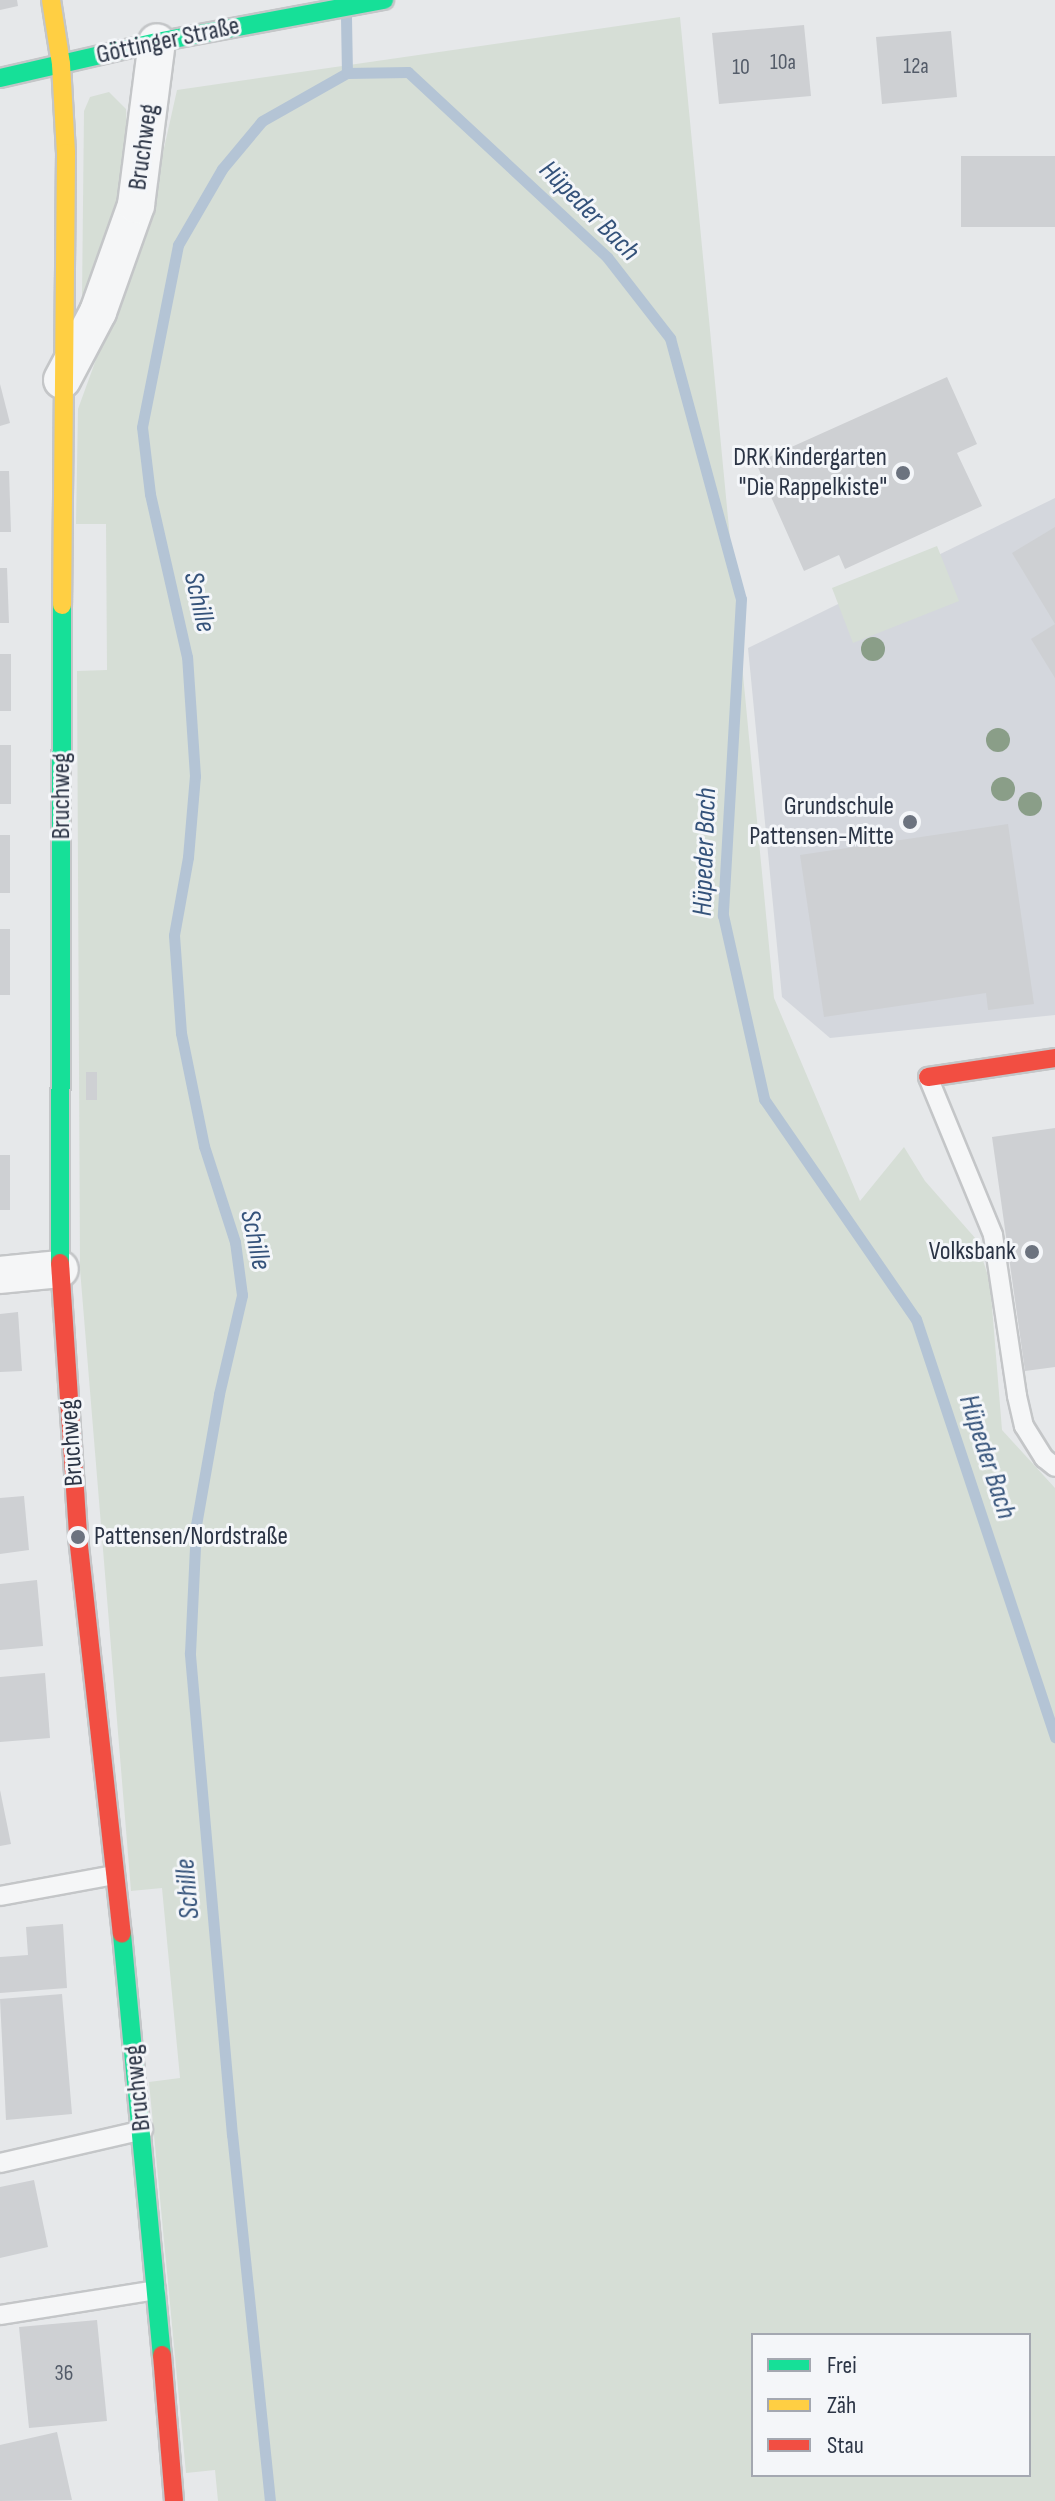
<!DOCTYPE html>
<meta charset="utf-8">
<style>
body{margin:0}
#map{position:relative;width:1055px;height:2501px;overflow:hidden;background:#e6e8ea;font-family:"Sofia Sans Condensed",sans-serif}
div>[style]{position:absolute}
.built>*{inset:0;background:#d4d7dd}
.green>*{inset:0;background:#d6ded6}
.stream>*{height:11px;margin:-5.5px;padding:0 5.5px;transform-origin:5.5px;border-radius:5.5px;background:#b4c4d5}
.building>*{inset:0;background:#ced0d3}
.roads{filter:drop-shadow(2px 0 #c4c6c8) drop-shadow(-2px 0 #c4c6c8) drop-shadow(0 2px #c4c6c8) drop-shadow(0 -2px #c4c6c8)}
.lane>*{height:18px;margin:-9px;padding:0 9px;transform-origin:9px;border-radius:9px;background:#f5f6f7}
.street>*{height:36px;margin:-18px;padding:0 18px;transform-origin:18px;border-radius:18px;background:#f5f6f7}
.fast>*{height:18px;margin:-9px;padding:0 9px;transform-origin:9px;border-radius:9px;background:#16e098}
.slow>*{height:18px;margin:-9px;padding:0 9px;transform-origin:9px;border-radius:9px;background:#ffcf43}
.jam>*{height:18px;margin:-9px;padding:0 9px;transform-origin:9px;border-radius:9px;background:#f24e42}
.trees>*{width:24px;height:24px;margin:-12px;border-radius:50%;background:#8a9e88}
.dots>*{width:22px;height:22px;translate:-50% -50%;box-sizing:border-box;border:4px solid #f4f6f9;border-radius:50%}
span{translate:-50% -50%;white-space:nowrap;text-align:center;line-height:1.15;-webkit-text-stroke:6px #f4f6f9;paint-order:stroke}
.number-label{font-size:22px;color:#545c69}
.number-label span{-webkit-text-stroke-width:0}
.street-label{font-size:26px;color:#2b3445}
.poi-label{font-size:26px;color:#2b3445}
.right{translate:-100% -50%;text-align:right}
.left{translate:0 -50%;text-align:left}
.water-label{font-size:28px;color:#34527a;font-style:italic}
.legend{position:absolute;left:751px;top:2333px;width:280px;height:144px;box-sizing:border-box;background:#f4f6f9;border:2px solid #a4a8b1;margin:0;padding:10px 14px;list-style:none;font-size:24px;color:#2b3445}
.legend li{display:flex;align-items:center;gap:16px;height:40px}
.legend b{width:40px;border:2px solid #a4a8b1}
</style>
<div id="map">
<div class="built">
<i style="clip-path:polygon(1055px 498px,1055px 1015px,830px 1038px,782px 997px,748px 648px)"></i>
</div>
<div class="green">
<i style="clip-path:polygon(evenodd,680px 17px,774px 998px,860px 1201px,904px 1147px,925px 1181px,976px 1239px,990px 1282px,1002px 1430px,1055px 1488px,1055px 2501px,218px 2501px,215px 2470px,186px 2473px,149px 2082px,180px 2078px,162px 1888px,131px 1891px,80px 1269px,77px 671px,107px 670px,106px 524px,76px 524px,78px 409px,150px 211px,177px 90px,680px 17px,753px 2335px,1029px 2335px,1029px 2475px,753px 2475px,753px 2335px)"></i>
<i style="clip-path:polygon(109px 92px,126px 109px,128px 152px,116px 215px,90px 291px,82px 298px,84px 111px,90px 97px)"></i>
<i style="clip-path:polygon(937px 546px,959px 601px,853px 643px,832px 588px)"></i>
</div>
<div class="stream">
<i style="left:346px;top:17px;width:56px;rotate:89deg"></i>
<i style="left:270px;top:2501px;width:368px;rotate:-95.9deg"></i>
<i style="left:232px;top:2135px;width:484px;rotate:-95deg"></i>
<i style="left:190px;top:1653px;width:128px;rotate:-87.3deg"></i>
<i style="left:196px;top:1525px;width:133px;rotate:-80deg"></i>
<i style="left:219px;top:1394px;width:102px;rotate:-76.9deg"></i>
<i style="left:242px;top:1295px;width:53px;rotate:-97.5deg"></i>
<i style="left:235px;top:1242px;width:101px;rotate:-107.9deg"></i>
<i style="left:204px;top:1146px;width:115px;rotate:-101.5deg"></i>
<i style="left:181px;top:1033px;width:98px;rotate:-94.1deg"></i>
<i style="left:174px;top:935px;width:79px;rotate:-79.8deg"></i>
<i style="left:188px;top:857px;width:81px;rotate:-85.1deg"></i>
<i style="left:195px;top:776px;width:119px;rotate:-93.8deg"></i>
<i style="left:187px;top:657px;width:167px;rotate:-102.8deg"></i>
<i style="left:150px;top:494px;width:67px;rotate:-96.8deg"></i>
<i style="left:142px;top:427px;width:186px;rotate:-78.8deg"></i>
<i style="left:178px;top:245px;width:88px;rotate:-59.9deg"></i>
<i style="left:222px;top:169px;width:62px;rotate:-50.2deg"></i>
<i style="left:262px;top:121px;width:98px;rotate:-29.5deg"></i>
<i style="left:347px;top:73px;width:61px;rotate:-0.9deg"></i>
<i style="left:408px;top:72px;width:272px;rotate:42.9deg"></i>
<i style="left:607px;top:257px;width:103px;rotate:52.1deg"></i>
<i style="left:670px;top:338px;width:270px;rotate:74.8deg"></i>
<i style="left:741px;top:599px;width:317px;rotate:93.3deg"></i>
<i style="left:723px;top:915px;width:189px;rotate:77.4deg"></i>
<i style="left:764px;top:1099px;width:267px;rotate:55.4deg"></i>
<i style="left:916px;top:1319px;width:441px;rotate:71.6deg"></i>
</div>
<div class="building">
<i style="clip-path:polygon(0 0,17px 0,18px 6px,0 10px)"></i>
<i style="clip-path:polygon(804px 25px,811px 96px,719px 104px,712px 33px)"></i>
<i style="clip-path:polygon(951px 31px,957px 97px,882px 104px,876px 37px)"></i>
<i style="clip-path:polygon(961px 156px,1055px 156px,1055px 227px,961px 227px)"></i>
<i style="clip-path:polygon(947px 377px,977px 444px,957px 453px,982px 506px,845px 569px,839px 555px,804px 571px,756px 463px)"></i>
<i style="clip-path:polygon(0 384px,10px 423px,0 426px)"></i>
<i style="clip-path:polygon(0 471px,9px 471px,11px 532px,0 532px)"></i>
<i style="clip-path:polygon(1055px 527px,1055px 624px,1012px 553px)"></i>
<i style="clip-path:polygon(0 568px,7px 568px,9px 623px,0 623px)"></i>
<i style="clip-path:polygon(1055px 624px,1055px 678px,1031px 639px)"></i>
<i style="clip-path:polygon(0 654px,11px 654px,11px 711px,0 711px)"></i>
<i style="clip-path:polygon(0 745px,11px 745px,11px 804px,0 804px)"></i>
<i style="clip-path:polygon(1008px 824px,1034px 1004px,988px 1010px,986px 993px,824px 1017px,800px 855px)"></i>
<i style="clip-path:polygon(0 835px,10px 835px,10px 893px,0 893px)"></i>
<i style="clip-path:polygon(0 929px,10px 929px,10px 995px,0 995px)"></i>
<i style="clip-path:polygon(86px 1072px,97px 1072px,97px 1100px,86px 1100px)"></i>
<i style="clip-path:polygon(1055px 1128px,1055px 1367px,1025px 1371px,992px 1137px)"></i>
<i style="clip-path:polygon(0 1155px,10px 1155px,10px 1210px,0 1210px)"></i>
<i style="clip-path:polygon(18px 1312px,22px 1371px,0 1372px,0 1314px)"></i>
<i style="clip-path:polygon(24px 1496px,29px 1550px,0 1554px,0 1498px)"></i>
<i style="clip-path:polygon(37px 1580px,43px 1646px,0 1650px,0 1584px)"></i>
<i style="clip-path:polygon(45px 1673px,50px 1738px,0 1742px,0 1677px)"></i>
<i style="clip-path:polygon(0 1790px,11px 1844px,0 1846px)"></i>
<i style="clip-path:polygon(63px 1924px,67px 1988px,0 1993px,0 1957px,28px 1955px,26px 1927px)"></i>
<i style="clip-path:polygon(62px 1994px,72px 2114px,6px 2120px,0 1999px)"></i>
<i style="clip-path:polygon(34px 2180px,48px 2247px,0 2258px,0 2187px)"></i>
<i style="clip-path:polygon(97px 2320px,107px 2421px,29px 2428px,19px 2327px)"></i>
<i style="clip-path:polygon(57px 2432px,72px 2500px,0 2501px,0 2445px)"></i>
</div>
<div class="roads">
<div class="lane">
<i style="left:928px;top:1077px;width:171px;rotate:67.6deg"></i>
<i style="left:993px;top:1235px;width:163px;rotate:81.5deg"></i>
<i style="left:1017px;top:1396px;width:31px;rotate:77deg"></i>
<i style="left:1024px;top:1426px;width:38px;rotate:58deg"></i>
<i style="left:1044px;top:1458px;width:14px;rotate:39deg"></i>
<i style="left:0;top:1896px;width:116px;rotate:-10.4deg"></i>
<i style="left:0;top:2163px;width:147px;rotate:-13deg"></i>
<i style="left:0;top:2315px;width:158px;rotate:-9.1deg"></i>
</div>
<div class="street">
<i style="left:62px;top:380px;width:77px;rotate:-62.1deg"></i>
<i style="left:98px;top:312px;width:114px;rotate:-70.4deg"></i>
<i style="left:136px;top:205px;width:164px;rotate:-82.7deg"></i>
<i style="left:0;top:1275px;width:60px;rotate:-5.7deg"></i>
</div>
<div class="fast">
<i style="left:0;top:78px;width:161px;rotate:-12.9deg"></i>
<i style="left:157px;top:42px;width:231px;rotate:-10.5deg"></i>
<i style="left:60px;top:1263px;width:658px;rotate:-89.83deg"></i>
<i style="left:122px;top:1934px;width:423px;rotate:84.6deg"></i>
</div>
<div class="slow">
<i style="left:51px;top:0;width:65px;rotate:81.1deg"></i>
<i style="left:61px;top:64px;width:89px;rotate:86.8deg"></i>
<i style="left:66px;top:153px;width:452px;rotate:90.5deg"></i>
</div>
<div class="jam">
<i style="left:928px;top:1077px;width:128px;rotate:-8.5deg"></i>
<i style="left:60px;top:1263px;width:275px;rotate:86.2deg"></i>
<i style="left:78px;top:1537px;width:399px;rotate:83.7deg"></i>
<i style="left:162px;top:2355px;width:146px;rotate:85.3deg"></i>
</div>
</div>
<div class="trees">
<i style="left:873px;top:649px"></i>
<i style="left:998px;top:740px"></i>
<i style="left:1003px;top:789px"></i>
<i style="left:1030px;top:804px"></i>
</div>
<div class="dots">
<i style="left:903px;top:473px;background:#6c737f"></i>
<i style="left:910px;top:822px;background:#6c737f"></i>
<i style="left:1032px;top:1252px;background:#6c737f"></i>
<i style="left:78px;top:1537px;background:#6c737f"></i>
</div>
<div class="number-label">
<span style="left:783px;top:63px">10a</span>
<span style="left:916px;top:67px">12a</span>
<span style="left:741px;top:68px">10</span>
<span style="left:64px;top:2374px">36</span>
</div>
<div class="street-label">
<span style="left:168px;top:41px;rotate:-12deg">Göttinger Straße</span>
<span style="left:144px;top:147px;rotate:-82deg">Bruchweg</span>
<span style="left:62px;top:796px;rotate:-90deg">Bruchweg</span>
<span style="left:72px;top:1443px;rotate:-94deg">Bruchweg</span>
<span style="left:138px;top:2088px;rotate:-96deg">Bruchweg</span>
</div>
<div class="poi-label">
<span class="right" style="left:887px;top:473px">DRK Kindergarten<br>"Die Rappelkiste"</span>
<span class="right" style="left:894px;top:822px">Grundschule<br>Pattensen-Mitte</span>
<span class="right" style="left:1016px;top:1252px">Volksbank</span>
<span class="left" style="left:94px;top:1537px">Pattensen/Nordstraße</span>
</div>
<div class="water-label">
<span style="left:589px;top:211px;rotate:45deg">Hüpeder Bach</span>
<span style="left:199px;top:602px;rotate:77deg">Schille</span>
<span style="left:705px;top:852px;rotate:-88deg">Hüpeder Bach</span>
<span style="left:255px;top:1240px;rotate:78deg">Schille</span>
<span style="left:987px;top:1457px;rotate:72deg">Hüpeder Bach</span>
<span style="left:188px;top:1889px;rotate:-95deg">Schille</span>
</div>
<ul class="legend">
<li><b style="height:10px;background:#16e098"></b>Frei</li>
<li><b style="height:10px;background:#ffcf43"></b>Zäh</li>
<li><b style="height:10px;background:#f24e42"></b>Stau</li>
</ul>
</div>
